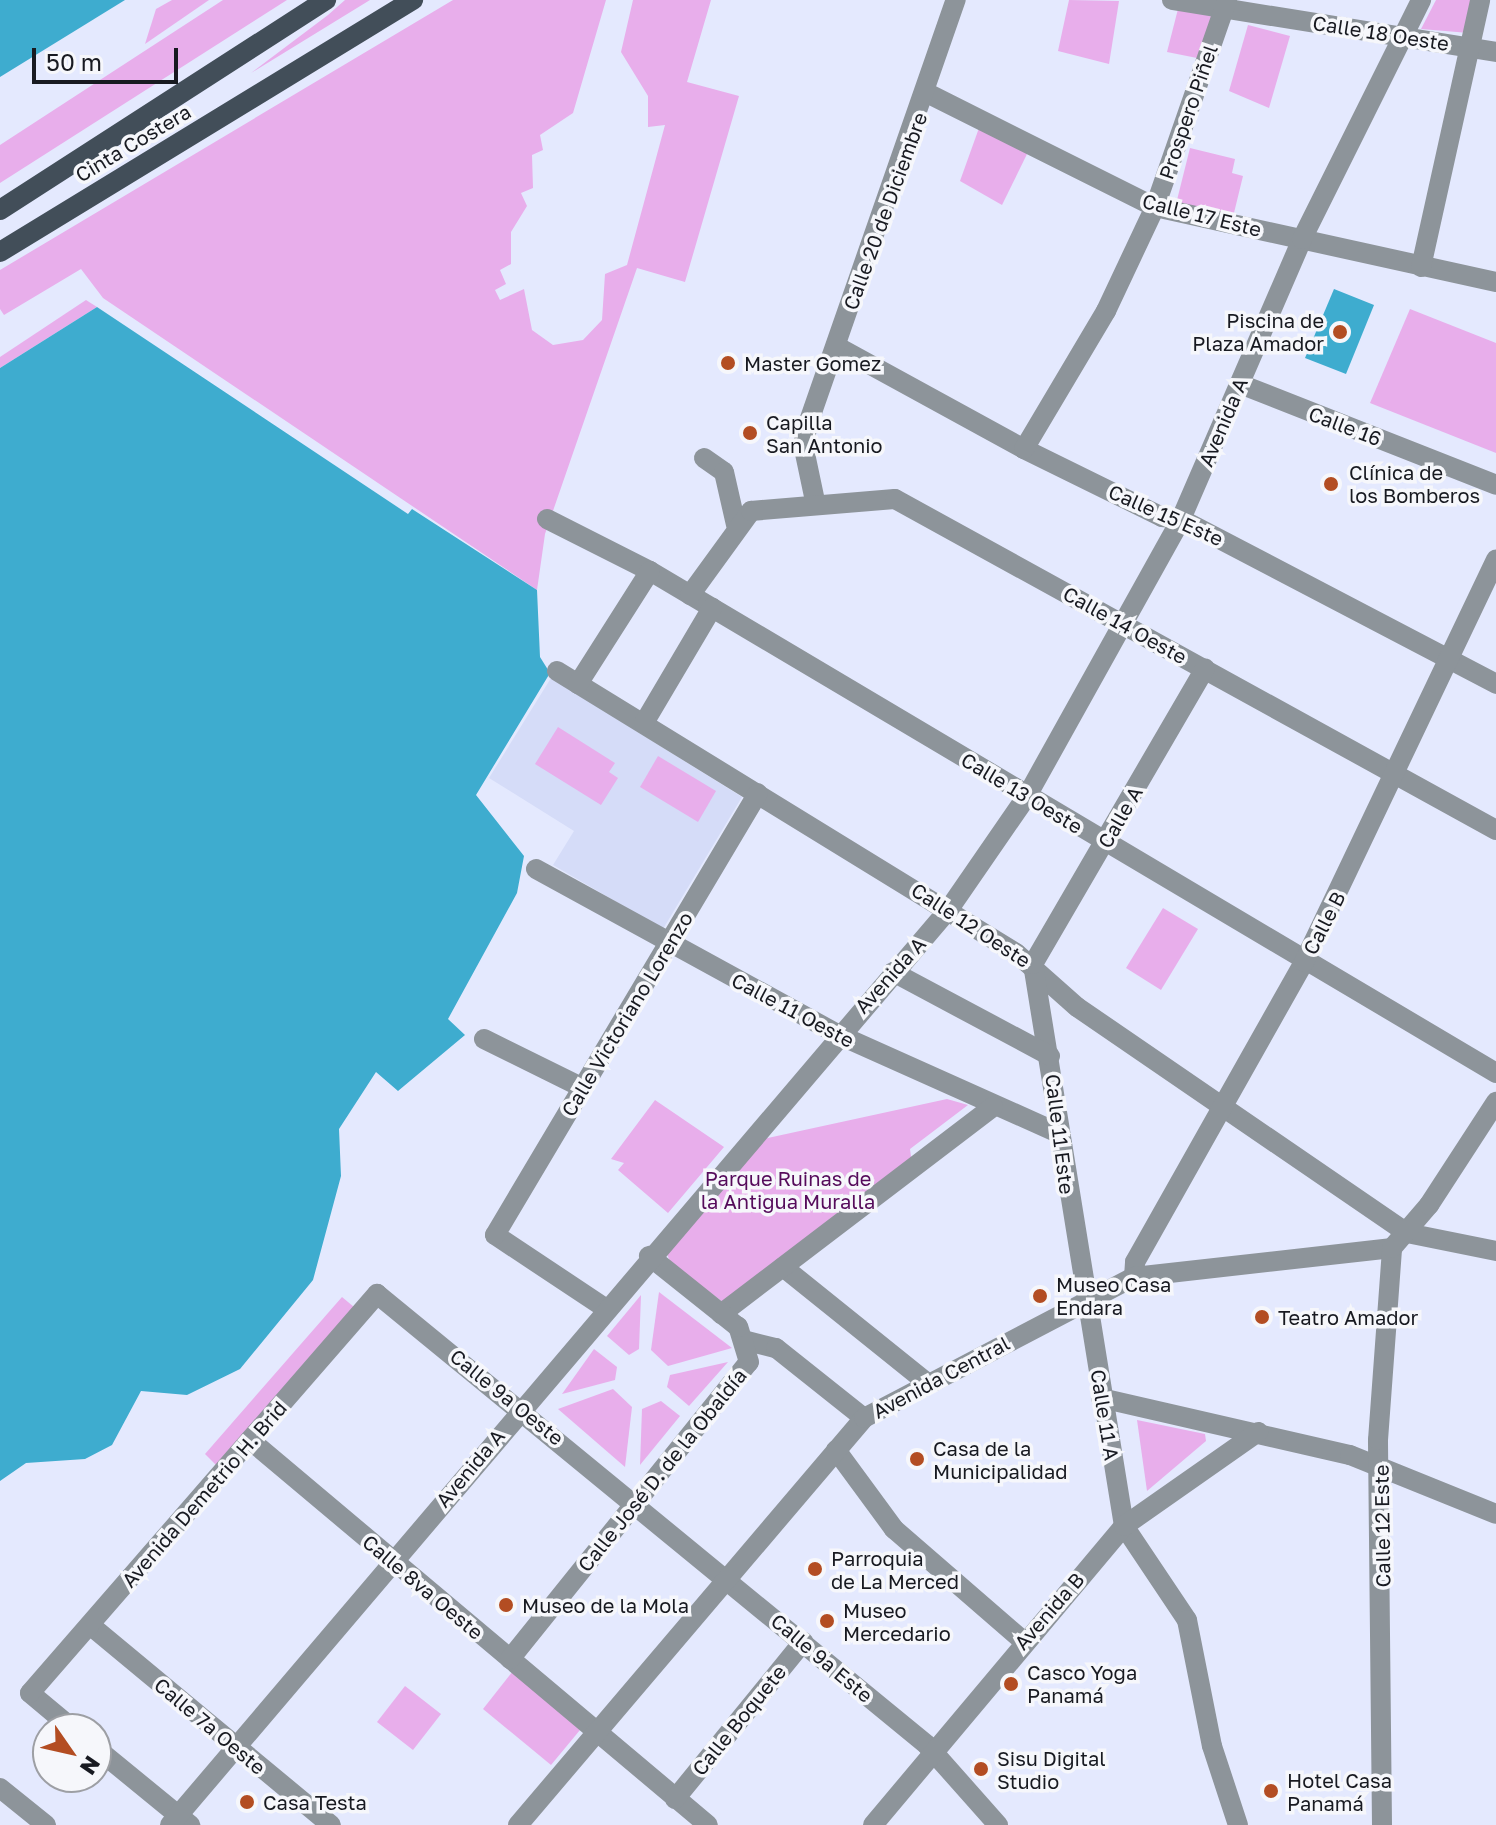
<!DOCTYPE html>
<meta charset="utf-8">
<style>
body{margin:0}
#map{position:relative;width:1496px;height:1825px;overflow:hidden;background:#e4e9fe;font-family:"Golos Text",sans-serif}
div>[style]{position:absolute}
.built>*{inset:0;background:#d5dcf8}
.green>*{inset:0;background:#e8aeeb}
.water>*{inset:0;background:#3eaccf}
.minor>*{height:20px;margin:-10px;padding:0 10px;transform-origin:10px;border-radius:10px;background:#8d949a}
.major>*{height:20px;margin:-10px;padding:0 10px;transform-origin:10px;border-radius:10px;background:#424e59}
.dots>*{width:22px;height:22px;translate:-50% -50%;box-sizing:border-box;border:4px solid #f6f7fb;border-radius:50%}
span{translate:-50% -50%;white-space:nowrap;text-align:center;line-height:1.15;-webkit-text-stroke:7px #f6f7fb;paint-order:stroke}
.street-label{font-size:20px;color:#181a21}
.poi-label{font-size:20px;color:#181a21}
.right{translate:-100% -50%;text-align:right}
.left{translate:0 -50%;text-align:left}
.park-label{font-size:20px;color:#550b5b}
.north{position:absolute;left:32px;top:1713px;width:80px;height:80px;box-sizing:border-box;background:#f6f7fb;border:2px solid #9d9fa4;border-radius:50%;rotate:124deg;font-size:22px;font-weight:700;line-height:32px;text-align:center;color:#181a21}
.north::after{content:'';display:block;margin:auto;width:28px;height:36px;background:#b34d22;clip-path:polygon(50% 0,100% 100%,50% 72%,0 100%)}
.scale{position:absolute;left:32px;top:48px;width:146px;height:36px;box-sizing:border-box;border:4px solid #181a21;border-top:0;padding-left:10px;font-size:24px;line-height:28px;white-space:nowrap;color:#181a21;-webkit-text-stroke:6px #f6f7fb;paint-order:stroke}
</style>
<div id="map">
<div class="built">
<i style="clip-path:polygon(551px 678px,742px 797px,663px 929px,553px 865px,574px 831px,489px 778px)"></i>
</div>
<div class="green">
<i style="clip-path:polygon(172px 0,209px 0,145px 44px,156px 9px)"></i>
<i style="clip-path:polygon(223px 0,287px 0,0 183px,0 145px)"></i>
<i style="clip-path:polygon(345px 0,370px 0,251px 73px,328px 15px)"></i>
<i style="clip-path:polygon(453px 0,606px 0,573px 113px,540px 135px,543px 150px,532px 155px,533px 188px,521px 193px,527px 206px,511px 232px,511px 264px,500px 270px,506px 284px,495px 290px,500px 300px,524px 289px,532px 330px,553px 345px,583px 340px,602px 320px,605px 274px,627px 265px,665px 125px,648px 127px,648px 96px,621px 52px,633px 0,711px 0,687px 82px,739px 96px,685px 282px,637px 268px,545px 534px,537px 590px,103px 298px,81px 269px,4px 315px,0 309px,0 270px)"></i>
<i style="clip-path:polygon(1069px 0,1119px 1px,1109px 64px,1058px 51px)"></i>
<i style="clip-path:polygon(1436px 0,1475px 0,1469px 33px,1421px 29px)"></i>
<i style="clip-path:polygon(1178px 9px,1212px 16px,1197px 58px,1167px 52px)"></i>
<i style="clip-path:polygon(1248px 25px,1290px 36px,1269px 108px,1229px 91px)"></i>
<i style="clip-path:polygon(979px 128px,1028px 152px,1002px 205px,960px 181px)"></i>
<i style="clip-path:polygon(1190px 148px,1235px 159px,1232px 173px,1243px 176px,1233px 217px,1176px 204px)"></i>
<i style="clip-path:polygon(86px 300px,97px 307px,0 368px,0 357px)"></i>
<i style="clip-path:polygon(1410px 309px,1496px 343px,1496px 453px,1370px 403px)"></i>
<i style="clip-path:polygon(558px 727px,615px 763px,609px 772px,618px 778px,601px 805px,535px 764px)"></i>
<i style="clip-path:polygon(658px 756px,716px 791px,698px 822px,640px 787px)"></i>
<i style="clip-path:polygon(1163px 908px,1198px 929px,1161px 990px,1126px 968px)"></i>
<i style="clip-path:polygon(947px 1099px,968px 1105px,910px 1149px,912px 1164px,723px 1302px,671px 1264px,667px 1254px,759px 1140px)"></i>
<i style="clip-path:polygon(655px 1100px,724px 1147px,668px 1213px,618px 1170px,624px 1163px,611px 1159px)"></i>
<i style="clip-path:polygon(659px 1292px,732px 1348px,668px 1366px,651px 1350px)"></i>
<i style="clip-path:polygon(641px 1295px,639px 1349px,629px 1355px,607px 1336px)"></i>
<i style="clip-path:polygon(342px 1297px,354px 1307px,218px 1467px,205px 1454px)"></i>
<i style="clip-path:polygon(594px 1349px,617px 1367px,615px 1380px,562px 1394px)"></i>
<i style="clip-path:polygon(728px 1362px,689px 1406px,667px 1387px,670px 1375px)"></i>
<i style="clip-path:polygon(613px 1389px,632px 1407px,625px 1467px,558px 1409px)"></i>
<i style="clip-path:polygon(661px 1401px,680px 1416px,640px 1465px,642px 1409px)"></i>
<i style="clip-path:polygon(1137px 1420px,1205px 1434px,1206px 1441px,1147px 1491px)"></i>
<i style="clip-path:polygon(513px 1671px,580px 1730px,551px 1765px,483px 1709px)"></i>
<i style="clip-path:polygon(405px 1686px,441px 1714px,413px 1750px,377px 1722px)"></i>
</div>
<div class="water">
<i style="clip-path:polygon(0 0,125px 0,0 77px)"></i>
<i style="clip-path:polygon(1334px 289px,1374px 305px,1346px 374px,1305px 358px)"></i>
<i style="clip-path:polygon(97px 307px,408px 514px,412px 509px,537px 590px,540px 657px,550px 673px,476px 795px,524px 856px,517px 893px,448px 1019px,465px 1035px,398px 1091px,376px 1072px,339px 1129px,341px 1176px,313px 1280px,240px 1369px,187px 1395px,141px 1391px,112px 1445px,85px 1459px,26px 1463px,0 1481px,0 368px)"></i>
</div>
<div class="minor">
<i style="left:1172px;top:0;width:328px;rotate:9.1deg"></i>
<i style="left:927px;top:93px;width:255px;rotate:26.6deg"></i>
<i style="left:1155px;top:207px;width:349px;rotate:12.4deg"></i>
<i style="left:1421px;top:267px;width:273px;rotate:-77.5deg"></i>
<i style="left:836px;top:346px;width:214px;rotate:28.7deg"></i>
<i style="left:1024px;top:449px;width:154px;rotate:26.2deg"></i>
<i style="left:1162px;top:517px;width:19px;rotate:6deg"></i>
<i style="left:1181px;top:519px;width:356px;rotate:27.6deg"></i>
<i style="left:1240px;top:384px;width:275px;rotate:21.5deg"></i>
<i style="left:1024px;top:449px;width:161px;rotate:-59.3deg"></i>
<i style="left:1106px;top:311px;width:115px;rotate:-64.8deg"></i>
<i style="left:1155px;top:207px;width:219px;rotate:-70.8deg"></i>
<i style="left:704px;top:458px;width:24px;rotate:35deg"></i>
<i style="left:724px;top:472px;width:54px;rotate:77.2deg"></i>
<i style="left:815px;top:501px;width:58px;rotate:-101.9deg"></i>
<i style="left:803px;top:444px;width:24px;rotate:-75deg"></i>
<i style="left:809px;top:421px;width:446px;rotate:-70.8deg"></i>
<i style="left:547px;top:519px;width:115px;rotate:26.8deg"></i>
<i style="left:650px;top:571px;width:984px;rotate:30.68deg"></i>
<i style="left:690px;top:595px;width:104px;rotate:-54deg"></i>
<i style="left:751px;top:511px;width:144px;rotate:-4.8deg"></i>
<i style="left:895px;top:499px;width:686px;rotate:28.84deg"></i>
<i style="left:557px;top:671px;width:539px;rotate:31.57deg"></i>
<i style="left:1016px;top:953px;width:81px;rotate:41.5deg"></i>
<i style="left:1077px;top:1007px;width:400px;rotate:34.4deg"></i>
<i style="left:1407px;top:1233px;width:91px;rotate:11.4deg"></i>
<i style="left:578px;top:684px;width:134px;rotate:-57.5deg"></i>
<i style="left:644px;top:723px;width:134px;rotate:-59.4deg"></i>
<i style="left:536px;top:869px;width:343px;rotate:28.7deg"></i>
<i style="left:837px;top:1034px;width:242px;rotate:24.1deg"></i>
<i style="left:1033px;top:964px;width:569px;rotate:80.8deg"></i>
<i style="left:1124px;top:1526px;width:113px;rotate:56.2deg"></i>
<i style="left:1187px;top:1620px;width:128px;rotate:78.8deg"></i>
<i style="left:1212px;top:1746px;width:83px;rotate:71.8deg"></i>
<i style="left:1033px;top:964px;width:342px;rotate:-59.8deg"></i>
<i style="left:893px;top:972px;width:178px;rotate:28.1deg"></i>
<i style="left:484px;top:1039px;width:110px;rotate:26.3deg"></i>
<i style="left:783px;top:1267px;width:184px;rotate:38.8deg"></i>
<i style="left:1134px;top:1277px;width:15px;rotate:-86deg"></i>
<i style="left:1135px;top:1262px;width:344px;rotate:-60.6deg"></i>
<i style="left:1304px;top:962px;width:446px;rotate:-64.5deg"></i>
<i style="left:605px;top:1308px;width:132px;rotate:-146.4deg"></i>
<i style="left:495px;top:1235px;width:514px;rotate:-59.25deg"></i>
<i style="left:721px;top:1314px;width:342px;rotate:-37.3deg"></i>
<i style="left:747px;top:1341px;width:30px;rotate:14deg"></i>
<i style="left:776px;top:1348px;width:112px;rotate:38.5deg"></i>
<i style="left:1101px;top:1398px;width:255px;rotate:12.9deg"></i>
<i style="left:1350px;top:1455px;width:157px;rotate:22deg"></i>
<i style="left:250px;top:1440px;width:598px;rotate:40.05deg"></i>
<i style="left:836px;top:1450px;width:98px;rotate:53.7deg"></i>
<i style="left:894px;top:1529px;width:169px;rotate:40.9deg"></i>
<i style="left:90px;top:1625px;width:313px;rotate:39.7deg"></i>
<i style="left:510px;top:1659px;width:381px;rotate:-51.2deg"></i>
<i style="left:749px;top:1362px;width:37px;rotate:-107deg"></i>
<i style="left:738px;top:1327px;width:114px;rotate:-141.4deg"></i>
<i style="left:73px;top:1729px;width:56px;rotate:-140.1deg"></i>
<i style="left:30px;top:1693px;width:529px;rotate:-48.99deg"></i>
<i style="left:377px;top:1294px;width:711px;rotate:39.35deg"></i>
<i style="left:927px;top:1745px;width:107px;rotate:48.4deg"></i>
<i style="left:96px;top:1748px;width:122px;rotate:39.3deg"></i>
<i style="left:0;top:1788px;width:59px;rotate:38.8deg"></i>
<i style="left:675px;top:1799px;width:203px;rotate:-50.8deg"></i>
<i style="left:170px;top:1825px;width:1202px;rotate:-49.62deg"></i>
<i style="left:949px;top:909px;width:137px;rotate:-55.4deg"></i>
<i style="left:1027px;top:796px;width:317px;rotate:-60.9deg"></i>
<i style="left:1181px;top:519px;width:305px;rotate:-66.6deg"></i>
<i style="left:1302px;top:239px;width:267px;rotate:-63.5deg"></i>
<i style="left:518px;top:1825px;width:534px;rotate:-49.63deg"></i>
<i style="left:864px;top:1418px;width:305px;rotate:-27.6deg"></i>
<i style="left:1134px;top:1277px;width:260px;rotate:-6.4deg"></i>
<i style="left:873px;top:1825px;width:390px;rotate:-50deg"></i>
<i style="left:1124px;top:1526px;width:164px;rotate:-35deg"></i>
<i style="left:1382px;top:1825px;width:385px;rotate:-90.6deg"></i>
<i style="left:1378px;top:1440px;width:193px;rotate:-85.8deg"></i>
<i style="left:1392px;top:1248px;width:57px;rotate:-49.3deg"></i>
<i style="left:1429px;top:1205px;width:123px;rotate:-57deg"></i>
</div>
<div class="major">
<i style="left:0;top:210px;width:388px;rotate:-32.8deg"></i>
<i style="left:0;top:252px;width:484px;rotate:-31.4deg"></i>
</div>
<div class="dots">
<i style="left:1340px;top:332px;background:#b34d22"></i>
<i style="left:728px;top:363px;background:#b34d22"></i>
<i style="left:750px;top:433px;background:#b34d22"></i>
<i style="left:1331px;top:484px;background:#b34d22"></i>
<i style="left:1040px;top:1296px;background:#b34d22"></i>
<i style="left:1262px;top:1317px;background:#b34d22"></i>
<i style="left:917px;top:1459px;background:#b34d22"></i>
<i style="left:815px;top:1569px;background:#b34d22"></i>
<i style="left:506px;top:1605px;background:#b34d22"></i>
<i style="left:827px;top:1621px;background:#b34d22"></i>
<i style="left:1011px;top:1684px;background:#b34d22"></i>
<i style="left:981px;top:1769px;background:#b34d22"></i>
<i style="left:1271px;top:1791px;background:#b34d22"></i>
<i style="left:247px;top:1802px;background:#b34d22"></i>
</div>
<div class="street-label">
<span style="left:1381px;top:33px;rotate:9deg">Calle 18 Oeste</span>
<span style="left:1188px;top:112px;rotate:-71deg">Prospero Piñel</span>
<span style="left:133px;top:143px;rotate:-31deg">Cinta Costera</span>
<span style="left:885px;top:211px;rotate:-70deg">Calle 20 de Diciembre</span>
<span style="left:1202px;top:215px;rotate:14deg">Calle 17 Este</span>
<span style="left:1223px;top:422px;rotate:-67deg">Avenida A</span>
<span style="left:1345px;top:426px;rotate:21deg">Calle 16</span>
<span style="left:1166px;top:515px;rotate:24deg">Calle 15 Este</span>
<span style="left:1125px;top:625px;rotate:29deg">Calle 14 Oeste</span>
<span style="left:1022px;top:793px;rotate:31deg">Calle 13 Oeste</span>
<span style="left:1120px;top:817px;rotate:-60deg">Calle A</span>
<span style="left:1324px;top:923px;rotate:-63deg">Calle B</span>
<span style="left:971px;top:925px;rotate:33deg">Calle 12 Oeste</span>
<span style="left:890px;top:975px;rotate:-48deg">Avenida A</span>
<span style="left:793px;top:1010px;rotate:28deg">Calle 11 Oeste</span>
<span style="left:627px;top:1014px;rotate:-59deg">Calle Victoriano Lorenzo</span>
<span style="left:1060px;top:1134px;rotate:83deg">Calle 11 Este</span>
<span style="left:941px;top:1377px;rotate:-28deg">Avenida Central</span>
<span style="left:507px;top:1397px;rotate:39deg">Calle 9a Oeste</span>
<span style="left:1105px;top:1415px;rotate:81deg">Calle 11 A</span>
<span style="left:470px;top:1468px;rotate:-50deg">Avenida A</span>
<span style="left:662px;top:1470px;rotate:-51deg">Calle José D. de la Obaldía</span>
<span style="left:204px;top:1494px;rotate:-49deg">Avenida Demetrio H. Brid</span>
<span style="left:1382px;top:1526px;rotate:-91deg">Calle 12 Este</span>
<span style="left:423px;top:1587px;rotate:40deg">Calle 8va Oeste</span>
<span style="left:1049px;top:1611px;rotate:-49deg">Avenida B</span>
<span style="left:822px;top:1658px;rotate:40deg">Calle 9a Este</span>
<span style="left:739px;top:1720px;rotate:-51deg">Calle Boquete</span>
<span style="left:210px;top:1726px;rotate:40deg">Calle 7a Oeste</span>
</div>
<div class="poi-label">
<span class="right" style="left:1324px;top:332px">Piscina de<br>Plaza Amador</span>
<span class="left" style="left:744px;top:363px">Master Gomez</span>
<span class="left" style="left:766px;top:434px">Capilla<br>San Antonio</span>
<span class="left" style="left:1349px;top:484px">Clínica de<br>los Bomberos</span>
<span class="left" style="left:1056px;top:1296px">Museo Casa<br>Endara</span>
<span class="left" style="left:1278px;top:1317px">Teatro Amador</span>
<span class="left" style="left:933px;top:1460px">Casa de la<br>Municipalidad</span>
<span class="left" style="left:831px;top:1570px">Parroquia<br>de La Merced</span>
<span class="left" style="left:522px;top:1605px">Museo de la Mola</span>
<span class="left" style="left:843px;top:1622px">Museo<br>Mercedario</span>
<span class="left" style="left:1027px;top:1684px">Casco Yoga<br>Panamá</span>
<span class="left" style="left:997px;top:1770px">Sisu Digital<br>Studio</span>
<span class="left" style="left:1287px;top:1792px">Hotel Casa<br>Panamá</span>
<span class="left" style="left:263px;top:1802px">Casa Testa</span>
</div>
<div class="park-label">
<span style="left:788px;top:1190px">Parque Ruinas de<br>la Antigua Muralla</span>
</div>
<div class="north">N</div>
<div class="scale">50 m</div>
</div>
